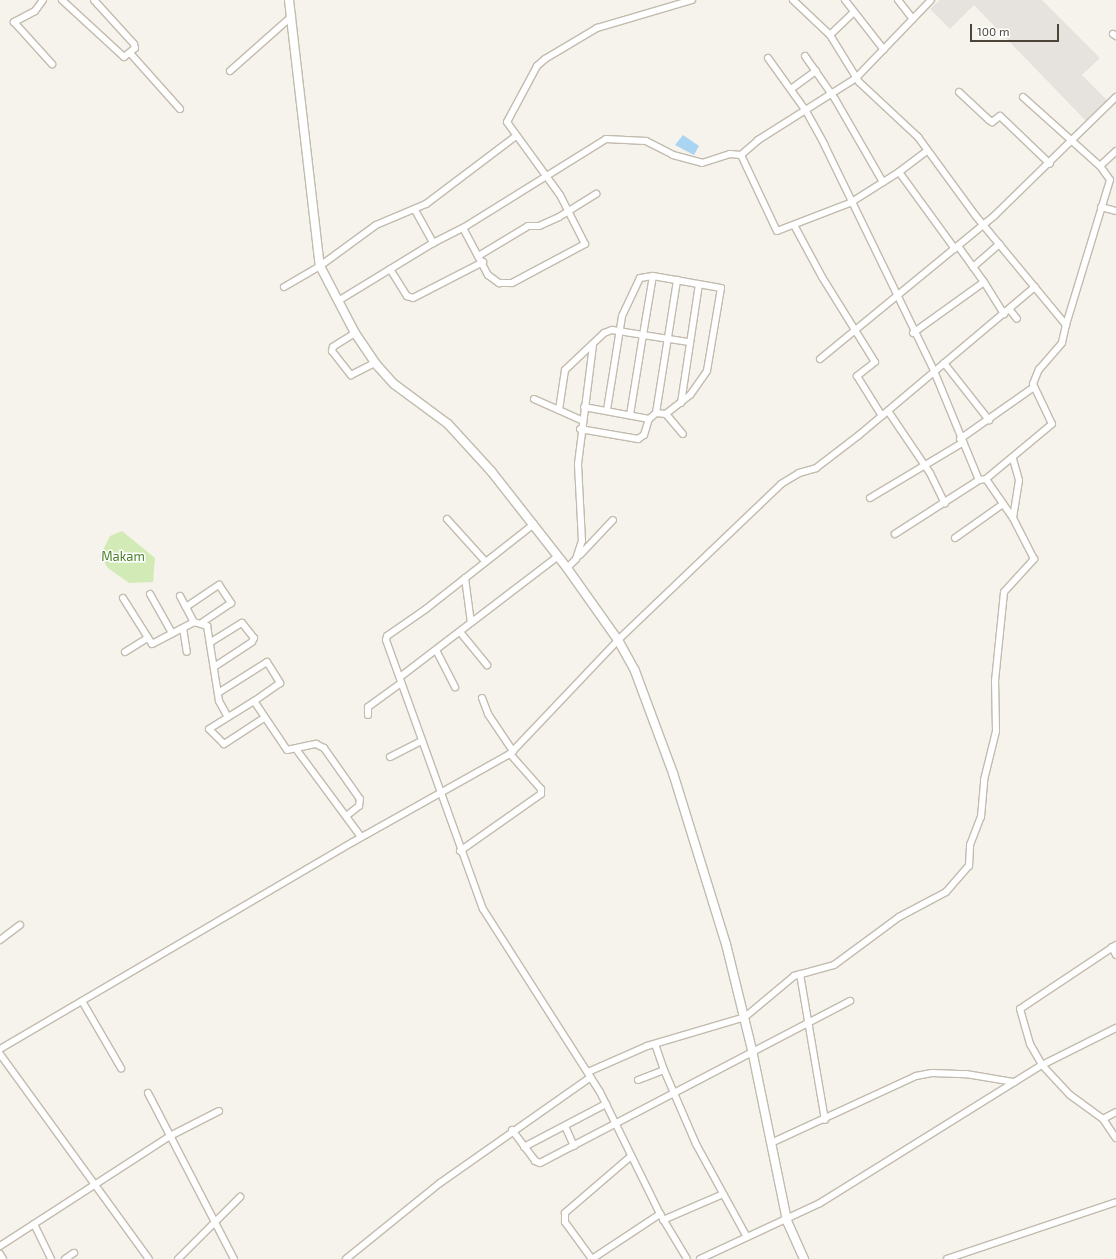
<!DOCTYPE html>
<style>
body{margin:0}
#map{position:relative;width:1116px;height:1259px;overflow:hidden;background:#f6f3ec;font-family:"Exo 2",sans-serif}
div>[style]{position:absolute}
.industrial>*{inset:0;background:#e6e2dd}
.green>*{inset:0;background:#d2eab5}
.water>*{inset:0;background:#a9d4f2}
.roads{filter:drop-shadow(1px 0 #c2bbae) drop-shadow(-1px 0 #c2bbae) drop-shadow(0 1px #c2bbae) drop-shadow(0 -1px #c2bbae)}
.minor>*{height:6px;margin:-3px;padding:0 3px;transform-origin:3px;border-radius:3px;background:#fff}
.tertiary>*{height:8px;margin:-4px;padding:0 4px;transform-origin:4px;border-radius:4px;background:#fff}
span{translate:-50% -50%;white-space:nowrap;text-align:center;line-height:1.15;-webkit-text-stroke:3px #fff;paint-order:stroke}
.park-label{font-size:13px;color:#4a7f2a}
.scale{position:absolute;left:970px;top:24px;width:89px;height:18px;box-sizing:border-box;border:2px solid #4b4439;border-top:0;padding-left:5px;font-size:12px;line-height:14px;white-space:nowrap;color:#4b4439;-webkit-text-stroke:3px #fff;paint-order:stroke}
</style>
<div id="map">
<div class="industrial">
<i style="clip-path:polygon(940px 0,1042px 0,1100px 58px,1082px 75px,1108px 101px,1087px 122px,974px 5px,950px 29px,930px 9px)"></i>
</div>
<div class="green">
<i style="clip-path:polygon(122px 531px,155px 558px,153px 582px,129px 583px,108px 568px,100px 556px,110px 536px)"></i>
</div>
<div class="water">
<i style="clip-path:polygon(683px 135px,699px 146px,694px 155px,675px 145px)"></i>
</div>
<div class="roads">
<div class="minor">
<i style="left:43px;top:0;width:14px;rotate:126deg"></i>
<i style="left:35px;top:11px;width:24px;rotate:152deg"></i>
<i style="left:14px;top:22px;width:57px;rotate:47.9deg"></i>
<i style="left:62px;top:0;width:84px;rotate:42.6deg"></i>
<i style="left:124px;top:57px;width:14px;rotate:-39deg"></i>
<i style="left:135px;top:48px;width:4px;rotate:-104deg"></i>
<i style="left:134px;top:44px;width:59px;rotate:-132.3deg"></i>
<i style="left:793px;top:0;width:51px;rotate:43.4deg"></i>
<i style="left:830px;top:35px;width:55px;rotate:58.3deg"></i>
<i style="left:859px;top:82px;width:81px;rotate:43deg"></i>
<i style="left:918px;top:137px;width:97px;rotate:53.8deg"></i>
<i style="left:975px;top:215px;width:143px;rotate:50.4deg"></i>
<i style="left:1066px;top:325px;width:18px;rotate:103deg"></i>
<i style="left:1062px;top:343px;width:35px;rotate:131deg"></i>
<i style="left:1039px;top:369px;width:16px;rotate:112deg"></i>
<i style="left:1033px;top:384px;width:44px;rotate:64.6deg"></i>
<i style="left:1052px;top:424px;width:86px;rotate:140.2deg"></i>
<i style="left:845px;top:0;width:63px;rotate:52deg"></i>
<i style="left:898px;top:0;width:24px;rotate:52deg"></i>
<i style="left:1113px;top:34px;width:4px;rotate:34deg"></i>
<i style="left:830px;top:35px;width:33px;rotate:-44deg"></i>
<i style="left:130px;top:53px;width:75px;rotate:48.2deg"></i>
<i style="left:805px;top:56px;width:52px;rotate:55.1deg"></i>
<i style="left:835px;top:99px;width:96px;rotate:60deg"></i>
<i style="left:768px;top:58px;width:65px;rotate:54.4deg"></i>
<i style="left:806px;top:111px;width:38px;rotate:61deg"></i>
<i style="left:824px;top:144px;width:252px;rotate:64.1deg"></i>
<i style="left:934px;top:371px;width:118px;rotate:67.6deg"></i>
<i style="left:230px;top:71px;width:83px;rotate:-41.6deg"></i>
<i style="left:791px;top:89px;width:31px;rotate:-36deg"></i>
<i style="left:959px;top:92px;width:41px;rotate:43deg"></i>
<i style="left:989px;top:120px;width:4px;rotate:34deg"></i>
<i style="left:992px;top:122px;width:10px;rotate:-37deg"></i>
<i style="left:1000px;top:116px;width:69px;rotate:43.8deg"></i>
<i style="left:1023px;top:97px;width:103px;rotate:41.9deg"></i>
<i style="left:1100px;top:166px;width:17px;rotate:54deg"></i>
<i style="left:1110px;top:180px;width:152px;rotate:106.9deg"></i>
<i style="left:741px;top:155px;width:84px;rotate:64.7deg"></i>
<i style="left:777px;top:231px;width:78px;rotate:-21deg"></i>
<i style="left:850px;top:203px;width:58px;rotate:-32.3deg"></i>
<i style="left:899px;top:172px;width:95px;rotate:54deg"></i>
<i style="left:1100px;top:166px;width:22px;rotate:-43deg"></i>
<i style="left:899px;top:172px;width:35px;rotate:-37deg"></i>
<i style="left:1101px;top:207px;width:16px;rotate:15deg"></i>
<i style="left:415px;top:210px;width:38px;rotate:61deg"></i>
<i style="left:794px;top:225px;width:59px;rotate:61.7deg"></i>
<i style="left:822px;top:277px;width:100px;rotate:58.1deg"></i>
<i style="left:875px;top:362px;width:23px;rotate:142deg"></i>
<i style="left:857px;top:376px;width:47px;rotate:58deg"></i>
<i style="left:463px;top:228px;width:53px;rotate:62deg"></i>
<i style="left:488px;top:275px;width:14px;rotate:36deg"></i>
<i style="left:499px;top:283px;width:13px"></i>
<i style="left:512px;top:283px;width:83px;rotate:-28.1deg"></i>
<i style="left:585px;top:244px;width:55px;rotate:-117deg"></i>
<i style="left:560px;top:195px;width:90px;rotate:-126deg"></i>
<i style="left:507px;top:122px;width:64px;rotate:-61.8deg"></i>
<i style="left:537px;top:66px;width:11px;rotate:-41deg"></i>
<i style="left:545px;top:59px;width:61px;rotate:-30.8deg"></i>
<i style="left:597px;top:28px;width:99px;rotate:-16.4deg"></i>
<i style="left:958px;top:246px;width:44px;rotate:54.2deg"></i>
<i style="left:480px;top:255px;width:56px;rotate:-31.1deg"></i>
<i style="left:528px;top:226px;width:11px"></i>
<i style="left:539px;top:226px;width:22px;rotate:-24deg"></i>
<i style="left:559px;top:217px;width:44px;rotate:-31.9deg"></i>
<i style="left:973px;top:267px;width:35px;rotate:-41deg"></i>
<i style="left:390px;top:269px;width:32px;rotate:58deg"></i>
<i style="left:407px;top:296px;width:6px;rotate:18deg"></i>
<i style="left:413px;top:298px;width:79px;rotate:-27.2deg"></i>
<i style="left:284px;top:287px;width:42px;rotate:-30.3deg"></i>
<i style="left:320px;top:266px;width:69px;rotate:-36.2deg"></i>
<i style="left:376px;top:225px;width:54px;rotate:-22.8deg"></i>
<i style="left:426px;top:204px;width:113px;rotate:-37.1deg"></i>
<i style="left:338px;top:301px;width:111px;rotate:-31.4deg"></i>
<i style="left:433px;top:243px;width:34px;rotate:-27deg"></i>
<i style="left:463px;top:228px;width:168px;rotate:-31.9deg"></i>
<i style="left:606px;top:139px;width:40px;rotate:2.9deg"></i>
<i style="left:646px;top:141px;width:30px;rotate:27deg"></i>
<i style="left:673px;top:155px;width:30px;rotate:15deg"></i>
<i style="left:702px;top:163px;width:29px;rotate:-18deg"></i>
<i style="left:730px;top:154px;width:11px;rotate:5deg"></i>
<i style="left:741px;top:155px;width:23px;rotate:-41deg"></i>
<i style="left:758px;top:140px;width:116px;rotate:-32.3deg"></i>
<i style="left:856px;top:78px;width:108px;rotate:-46.1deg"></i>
<i style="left:1010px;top:310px;width:11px;rotate:52deg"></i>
<i style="left:355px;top:333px;width:26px;rotate:148deg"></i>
<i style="left:333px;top:347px;width:4px;rotate:104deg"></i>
<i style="left:332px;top:351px;width:31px;rotate:52deg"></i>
<i style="left:351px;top:375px;width:27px;rotate:-27deg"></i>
<i style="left:913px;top:333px;width:87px;rotate:-35.7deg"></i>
<i style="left:984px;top:282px;width:38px;rotate:58deg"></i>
<i style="left:820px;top:359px;width:227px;rotate:-39.4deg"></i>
<i style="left:995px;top:215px;width:169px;rotate:-44.3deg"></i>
<i style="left:944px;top:363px;width:73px;rotate:51.7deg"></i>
<i style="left:534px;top:399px;width:51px;rotate:24.1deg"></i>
<i style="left:681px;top:403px;width:120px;rotate:-81.4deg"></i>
<i style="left:559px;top:410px;width:40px;rotate:-81.5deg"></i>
<i style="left:565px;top:370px;width:54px;rotate:-43.5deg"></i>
<i style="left:604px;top:333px;width:9px;rotate:-21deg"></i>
<i style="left:612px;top:330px;width:31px;rotate:9deg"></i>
<i style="left:643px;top:335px;width:60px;rotate:-80.4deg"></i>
<i style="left:653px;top:276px;width:69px;rotate:10deg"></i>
<i style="left:721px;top:288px;width:84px;rotate:99.6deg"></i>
<i style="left:707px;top:371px;width:29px;rotate:125deg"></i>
<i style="left:690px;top:395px;width:31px;rotate:142deg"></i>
<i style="left:666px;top:414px;width:10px;rotate:-174deg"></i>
<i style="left:656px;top:413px;width:9px;rotate:139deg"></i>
<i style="left:649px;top:419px;width:66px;rotate:-169.5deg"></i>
<i style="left:607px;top:410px;width:95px;rotate:-80.9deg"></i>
<i style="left:622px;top:316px;width:42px;rotate:-64.7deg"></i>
<i style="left:640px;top:278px;width:13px;rotate:-9deg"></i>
<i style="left:888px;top:411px;width:75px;rotate:55.9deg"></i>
<i style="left:930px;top:473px;width:34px;rotate:64deg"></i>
<i style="left:656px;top:413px;width:135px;rotate:-81deg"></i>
<i style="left:666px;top:414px;width:26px;rotate:50deg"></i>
<i style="left:630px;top:415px;width:81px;rotate:-80.8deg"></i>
<i style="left:643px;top:335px;width:47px;rotate:8.7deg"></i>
<i style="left:580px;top:429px;width:59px;rotate:9.8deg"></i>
<i style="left:638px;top:439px;width:7px;rotate:-34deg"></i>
<i style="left:644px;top:435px;width:17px;rotate:-73deg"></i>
<i style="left:960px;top:439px;width:90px;rotate:-35.1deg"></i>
<i style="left:870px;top:498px;width:107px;rotate:-30.9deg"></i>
<i style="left:1013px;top:518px;width:38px;rotate:-81deg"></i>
<i style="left:1019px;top:480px;width:22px;rotate:-106deg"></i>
<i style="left:447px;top:519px;width:57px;rotate:47.9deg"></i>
<i style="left:534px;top:524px;width:137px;rotate:141.8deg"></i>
<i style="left:426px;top:609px;width:47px;rotate:145.3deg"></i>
<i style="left:387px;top:636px;width:4px;rotate:104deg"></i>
<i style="left:386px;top:640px;width:286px;rotate:70.2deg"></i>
<i style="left:483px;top:909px;width:217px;rotate:57.4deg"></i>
<i style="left:600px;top:1092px;width:136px;rotate:63.8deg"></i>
<i style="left:660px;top:1214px;width:52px;rotate:59deg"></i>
<i style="left:955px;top:538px;width:59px;rotate:-35.3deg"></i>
<i style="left:580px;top:555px;width:48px;rotate:-46.7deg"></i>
<i style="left:567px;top:568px;width:13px;rotate:-45deg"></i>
<i style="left:576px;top:559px;width:19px;rotate:-72deg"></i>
<i style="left:582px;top:541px;width:77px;rotate:-93deg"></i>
<i style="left:578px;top:464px;width:119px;rotate:-82.8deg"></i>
<i style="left:465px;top:578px;width:45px;rotate:82.4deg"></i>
<i style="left:150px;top:594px;width:45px;rotate:60.6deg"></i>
<i style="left:180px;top:596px;width:30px;rotate:62deg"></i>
<i style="left:123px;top:598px;width:54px;rotate:57.8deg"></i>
<i style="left:152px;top:644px;width:47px;rotate:-27.6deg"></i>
<i style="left:194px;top:622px;width:14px;rotate:17deg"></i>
<i style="left:207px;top:626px;width:76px;rotate:80.9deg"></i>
<i style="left:219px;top:701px;width:18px;rotate:61deg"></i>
<i style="left:186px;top:607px;width:40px;rotate:-34deg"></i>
<i style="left:219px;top:585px;width:22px;rotate:56deg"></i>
<i style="left:231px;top:603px;width:36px;rotate:146deg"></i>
<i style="left:183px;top:628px;width:24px;rotate:81deg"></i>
<i style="left:460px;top:632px;width:43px;rotate:50.7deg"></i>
<i style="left:211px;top:642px;width:36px;rotate:-32deg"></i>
<i style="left:242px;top:623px;width:19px;rotate:51deg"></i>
<i style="left:254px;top:638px;width:4px;rotate:117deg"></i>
<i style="left:252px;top:642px;width:45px;rotate:146.7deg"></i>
<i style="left:436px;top:650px;width:42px;rotate:62.8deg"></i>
<i style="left:125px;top:652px;width:26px;rotate:-32deg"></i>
<i style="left:400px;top:677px;width:199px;rotate:-37.4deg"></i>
<i style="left:218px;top:693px;width:58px;rotate:-32.3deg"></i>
<i style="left:267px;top:662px;width:25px;rotate:58deg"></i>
<i style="left:280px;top:683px;width:32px;rotate:145deg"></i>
<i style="left:482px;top:698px;width:17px;rotate:69deg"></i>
<i style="left:488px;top:714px;width:45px;rotate:56deg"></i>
<i style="left:368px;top:715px;width:8px;rotate:-90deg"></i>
<i style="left:368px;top:707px;width:41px;rotate:-36deg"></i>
<i style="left:264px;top:718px;width:48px;rotate:147deg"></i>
<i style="left:224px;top:744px;width:21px;rotate:-135deg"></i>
<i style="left:209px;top:729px;width:53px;rotate:-31.9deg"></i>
<i style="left:254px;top:701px;width:59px;rotate:56deg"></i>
<i style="left:287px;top:750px;width:30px;rotate:-12deg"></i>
<i style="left:316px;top:744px;width:9px;rotate:27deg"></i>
<i style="left:324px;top:748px;width:62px;rotate:54.8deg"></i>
<i style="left:360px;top:799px;width:7px;rotate:98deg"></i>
<i style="left:359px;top:806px;width:16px;rotate:142deg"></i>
<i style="left:296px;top:749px;width:109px;rotate:53.5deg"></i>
<i style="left:390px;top:757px;width:36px;rotate:-27deg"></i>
<i style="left:460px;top:851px;width:99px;rotate:-35.1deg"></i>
<i style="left:541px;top:794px;width:5px;rotate:-90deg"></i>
<i style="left:541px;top:789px;width:47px;rotate:-131.5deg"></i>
<i style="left:0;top:940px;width:25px;rotate:-37deg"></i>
<i style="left:1116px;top:945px;width:115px;rotate:146.3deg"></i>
<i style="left:1020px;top:1009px;width:36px;rotate:74deg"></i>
<i style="left:1030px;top:1044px;width:24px;rotate:60deg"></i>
<i style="left:1042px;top:1065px;width:41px;rotate:47deg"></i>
<i style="left:1070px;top:1095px;width:41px;rotate:36deg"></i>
<i style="left:1103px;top:1119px;width:23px;rotate:56deg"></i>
<i style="left:1112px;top:947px;width:9px;rotate:63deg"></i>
<i style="left:800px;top:974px;width:148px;rotate:80.3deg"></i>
<i style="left:82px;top:1001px;width:78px;rotate:59.8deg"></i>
<i style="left:655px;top:1044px;width:28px;rotate:71deg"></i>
<i style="left:0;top:1049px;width:409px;rotate:-30.4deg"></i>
<i style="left:353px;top:842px;width:180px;rotate:-29.3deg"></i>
<i style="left:510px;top:754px;width:157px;rotate:-46.5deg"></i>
<i style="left:618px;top:640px;width:226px;rotate:-43.7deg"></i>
<i style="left:781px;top:484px;width:21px;rotate:-31deg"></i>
<i style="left:799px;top:473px;width:18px;rotate:-16deg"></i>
<i style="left:816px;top:468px;width:54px;rotate:-37.5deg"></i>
<i style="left:859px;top:435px;width:230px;rotate:-40.1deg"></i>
<i style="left:0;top:1054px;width:253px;rotate:54deg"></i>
<i style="left:588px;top:1072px;width:64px;rotate:-23.8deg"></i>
<i style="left:647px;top:1046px;width:102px;rotate:-16.5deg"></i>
<i style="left:745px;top:1017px;width:64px;rotate:-39.9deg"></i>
<i style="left:794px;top:976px;width:41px;rotate:-15.4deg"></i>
<i style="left:834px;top:965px;width:81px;rotate:-36.4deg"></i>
<i style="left:899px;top:917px;width:53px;rotate:-28deg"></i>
<i style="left:946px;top:892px;width:35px;rotate:-49deg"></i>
<i style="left:969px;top:866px;width:21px;rotate:-87deg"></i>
<i style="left:970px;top:845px;width:30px;rotate:-69deg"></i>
<i style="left:981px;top:817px;width:37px;rotate:-85deg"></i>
<i style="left:984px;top:780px;width:50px;rotate:-76.2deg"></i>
<i style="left:996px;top:731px;width:50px;rotate:-91.1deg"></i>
<i style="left:995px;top:681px;width:89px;rotate:-84.2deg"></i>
<i style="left:1004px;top:592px;width:45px;rotate:-47.7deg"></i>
<i style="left:1034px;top:559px;width:46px;rotate:-117.1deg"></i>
<i style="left:1013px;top:518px;width:47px;rotate:-124.7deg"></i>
<i style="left:986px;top:479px;width:7px;rotate:172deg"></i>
<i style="left:979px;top:480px;width:100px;rotate:147.3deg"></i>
<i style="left:638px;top:1080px;width:28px;rotate:-21deg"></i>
<i style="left:664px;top:1070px;width:81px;rotate:66.6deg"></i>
<i style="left:696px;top:1144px;width:106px;rotate:61.3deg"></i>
<i style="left:148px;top:1093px;width:187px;rotate:62.6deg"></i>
<i style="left:1103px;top:1119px;width:15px;rotate:-28deg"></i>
<i style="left:565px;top:1126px;width:22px;rotate:66deg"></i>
<i style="left:512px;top:1130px;width:39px;rotate:53deg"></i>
<i style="left:535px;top:1161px;width:5px;rotate:22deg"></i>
<i style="left:540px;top:1163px;width:350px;rotate:-27.6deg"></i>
<i style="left:771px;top:1143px;width:160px;rotate:-24.8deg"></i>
<i style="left:916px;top:1076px;width:16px;rotate:-11deg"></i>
<i style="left:932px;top:1073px;width:34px;rotate:2deg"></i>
<i style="left:966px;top:1074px;width:49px;rotate:9.5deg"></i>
<i style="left:524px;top:1147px;width:93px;rotate:-27.7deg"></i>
<i style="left:630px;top:1157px;width:86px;rotate:139.3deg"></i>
<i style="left:565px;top:1213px;width:9px;rotate:90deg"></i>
<i style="left:565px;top:1222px;width:46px;rotate:53.9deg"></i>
<i style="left:592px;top:1259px;width:82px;rotate:-33.5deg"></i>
<i style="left:663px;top:1220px;width:65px;rotate:-23.4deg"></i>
<i style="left:34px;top:1224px;width:39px;rotate:64deg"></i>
<i style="left:0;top:1246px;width:202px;rotate:-32.9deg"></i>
<i style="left:170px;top:1136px;width:55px;rotate:-27deg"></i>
<i style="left:0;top:1254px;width:6px;rotate:59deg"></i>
<i style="left:65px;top:1259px;width:11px;rotate:-34deg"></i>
<i style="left:178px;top:1259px;width:88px;rotate:-45deg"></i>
<i style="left:346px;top:1259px;width:121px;rotate:-39deg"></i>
<i style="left:440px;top:1183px;width:184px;rotate:-35.1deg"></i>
<i style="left:700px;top:1259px;width:132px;rotate:-25deg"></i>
<i style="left:820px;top:1203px;width:261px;rotate:-31.9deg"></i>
<i style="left:1042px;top:1065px;width:83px;rotate:-26.6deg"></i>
<i style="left:947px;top:1259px;width:178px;rotate:-18.6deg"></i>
</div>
<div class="tertiary">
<i style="left:289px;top:0;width:268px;rotate:83.4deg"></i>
<i style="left:320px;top:266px;width:76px;rotate:62.4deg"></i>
<i style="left:355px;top:333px;width:36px;rotate:56deg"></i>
<i style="left:375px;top:363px;width:28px;rotate:48deg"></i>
<i style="left:394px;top:384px;width:67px;rotate:36.5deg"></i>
<i style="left:448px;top:424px;width:64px;rotate:47.5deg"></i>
<i style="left:491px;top:471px;width:123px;rotate:51.9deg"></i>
<i style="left:567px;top:568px;width:88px;rotate:54.7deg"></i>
<i style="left:618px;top:640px;width:35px;rotate:61deg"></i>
<i style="left:635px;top:671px;width:109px;rotate:69.6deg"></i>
<i style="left:673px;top:773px;width:179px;rotate:72.8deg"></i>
<i style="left:726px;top:944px;width:109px;rotate:76.2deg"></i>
<i style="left:752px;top:1050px;width:175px;rotate:78.4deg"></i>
<i style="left:787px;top:1221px;width:42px;rotate:65.9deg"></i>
</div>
</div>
<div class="park-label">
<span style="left:123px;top:556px">Makam</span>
</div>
<div class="scale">100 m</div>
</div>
